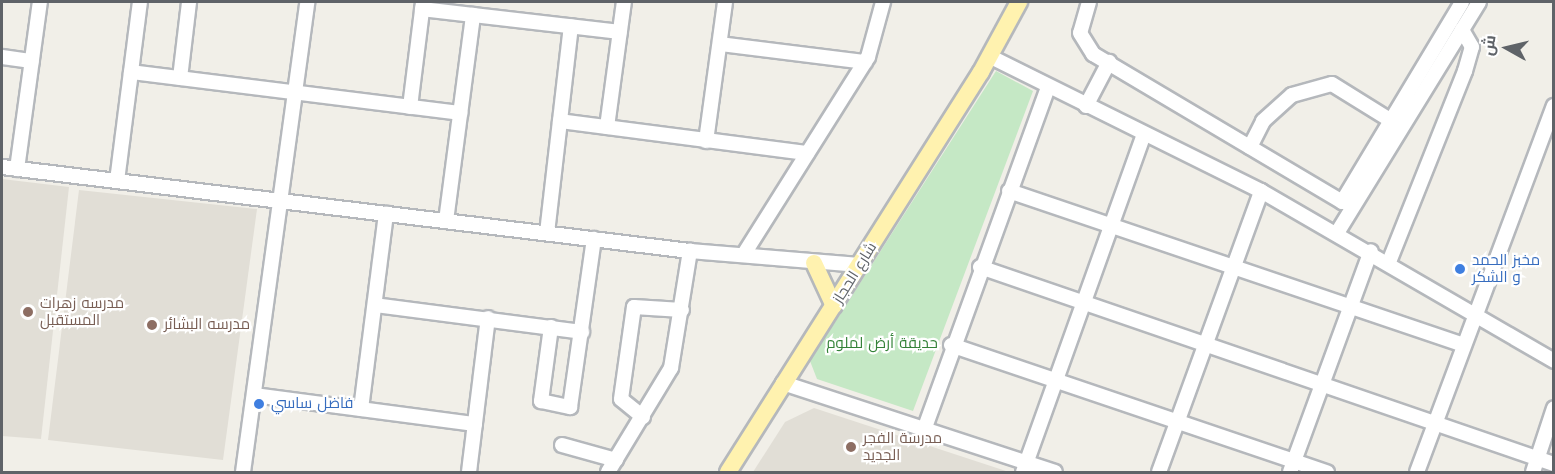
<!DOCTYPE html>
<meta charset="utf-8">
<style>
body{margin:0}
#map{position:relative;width:1555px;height:474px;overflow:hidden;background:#f1efe8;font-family:"Work Sans",Cairo,sans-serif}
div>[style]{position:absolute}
.education>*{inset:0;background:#e1ded6}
.green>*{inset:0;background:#c5e8c5}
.roads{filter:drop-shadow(2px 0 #b5b8bc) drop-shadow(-2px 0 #b5b8bc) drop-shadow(0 2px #b5b8bc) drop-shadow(0 -2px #b5b8bc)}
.minor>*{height:14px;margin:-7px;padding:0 7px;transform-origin:7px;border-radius:7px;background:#fff}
.major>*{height:16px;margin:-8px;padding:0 8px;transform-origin:8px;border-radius:8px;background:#fff2af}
.dots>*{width:16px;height:16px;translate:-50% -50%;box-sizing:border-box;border:3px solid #fff;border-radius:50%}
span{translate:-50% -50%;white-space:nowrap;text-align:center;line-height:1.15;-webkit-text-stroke:4.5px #fff;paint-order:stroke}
.shop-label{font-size:15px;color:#366cbe}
.left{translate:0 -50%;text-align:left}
.street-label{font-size:15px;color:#5f6368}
.education-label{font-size:15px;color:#785e54}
.park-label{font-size:15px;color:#348238}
.frame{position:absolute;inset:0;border:3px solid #5f6368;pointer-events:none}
.north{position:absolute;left:1477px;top:18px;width:60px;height:60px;-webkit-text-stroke:4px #fff;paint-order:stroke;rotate:278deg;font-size:16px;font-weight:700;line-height:24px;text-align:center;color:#5f6368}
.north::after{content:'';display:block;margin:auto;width:21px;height:27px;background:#5f6368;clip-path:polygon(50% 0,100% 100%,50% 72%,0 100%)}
</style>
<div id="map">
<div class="education">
<i style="clip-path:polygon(2px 179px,69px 187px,41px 439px,2px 436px)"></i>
<i style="clip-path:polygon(79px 190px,257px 209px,223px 460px,48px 440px)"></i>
<i style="clip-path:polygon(814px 408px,1009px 472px,753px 472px,785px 422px)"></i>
</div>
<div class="green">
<i style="clip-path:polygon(996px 71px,1033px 91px,913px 411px,817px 379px,810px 361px)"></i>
</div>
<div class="roads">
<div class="minor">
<i style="left:1089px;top:2px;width:32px;rotate:106deg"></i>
<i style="left:1080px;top:33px;width:25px;rotate:58deg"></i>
<i style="left:1093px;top:54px;width:290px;rotate:30.7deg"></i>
<i style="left:1342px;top:202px;width:233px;rotate:-59deg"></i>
<i style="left:422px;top:9px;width:199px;rotate:6.6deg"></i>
<i style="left:720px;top:44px;width:146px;rotate:7.1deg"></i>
<i style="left:2px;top:57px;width:30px;rotate:8deg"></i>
<i style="left:995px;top:59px;width:297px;rotate:26.4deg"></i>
<i style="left:1261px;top:191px;width:339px;rotate:30.1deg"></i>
<i style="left:131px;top:72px;width:332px;rotate:7.1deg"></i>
<i style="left:180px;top:78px;width:77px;rotate:-83.2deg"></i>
<i style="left:1086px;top:106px;width:50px;rotate:-62.4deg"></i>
<i style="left:410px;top:107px;width:106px;rotate:-82.9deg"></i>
<i style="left:560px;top:121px;width:249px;rotate:7.4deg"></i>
<i style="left:607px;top:127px;width:126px;rotate:-82.3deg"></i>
<i style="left:706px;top:141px;width:140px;rotate:-82.2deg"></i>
<i style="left:1250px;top:147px;width:29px;rotate:-63deg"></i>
<i style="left:1263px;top:121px;width:39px;rotate:-42deg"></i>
<i style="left:1292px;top:95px;width:41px;rotate:-15.4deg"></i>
<i style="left:1332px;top:84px;width:68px;rotate:31.8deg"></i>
<i style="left:2px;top:167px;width:693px;rotate:6.96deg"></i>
<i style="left:690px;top:251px;width:170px;rotate:4.7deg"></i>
<i style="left:17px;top:169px;width:169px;rotate:-82.2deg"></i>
<i style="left:117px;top:181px;width:180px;rotate:-82.7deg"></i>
<i style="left:1009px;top:191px;width:479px;rotate:18.7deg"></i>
<i style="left:446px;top:221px;width:208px;rotate:-82.5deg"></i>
<i style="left:547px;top:233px;width:208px;rotate:-83.4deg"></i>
<i style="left:1337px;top:233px;width:271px;rotate:-58.4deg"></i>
<i style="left:744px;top:254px;width:233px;rotate:-57.8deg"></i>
<i style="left:868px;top:57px;width:57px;rotate:-74.7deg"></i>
<i style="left:1389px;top:262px;width:206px;rotate:-68.3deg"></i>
<i style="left:1465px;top:71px;width:25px;rotate:-74deg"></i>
<i style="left:1472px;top:47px;width:20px;rotate:-120deg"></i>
<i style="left:980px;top:267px;width:607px;rotate:18.94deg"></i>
<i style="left:375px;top:305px;width:209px;rotate:7.4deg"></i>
<i style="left:551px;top:327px;width:75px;rotate:97.7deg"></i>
<i style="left:541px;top:401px;width:30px;rotate:12deg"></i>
<i style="left:570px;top:407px;width:170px;rotate:-81.9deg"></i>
<i style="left:951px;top:345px;width:397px;rotate:18.7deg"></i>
<i style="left:783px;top:383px;width:286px;rotate:18.1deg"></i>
<i style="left:254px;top:395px;width:223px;rotate:7.5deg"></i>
<i style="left:361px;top:409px;width:197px;rotate:-82.7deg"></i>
<i style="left:643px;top:417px;width:28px;rotate:-141deg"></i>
<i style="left:621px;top:399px;width:93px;rotate:-82deg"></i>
<i style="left:634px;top:307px;width:48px;rotate:3.6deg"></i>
<i style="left:924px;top:430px;width:364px;rotate:-70.1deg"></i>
<i style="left:562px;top:445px;width:56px;rotate:15.5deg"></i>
<i style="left:243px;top:472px;width:474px;rotate:-82.2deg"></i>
<i style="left:469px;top:472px;width:155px;rotate:-83deg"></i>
<i style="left:608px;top:472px;width:122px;rotate:-58.8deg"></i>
<i style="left:671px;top:368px;width:119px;rotate:-80.8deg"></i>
<i style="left:1023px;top:472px;width:359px;rotate:-70.3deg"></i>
<i style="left:1159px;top:472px;width:299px;rotate:-70deg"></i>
<i style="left:1290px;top:472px;width:235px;rotate:-69.9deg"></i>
<i style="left:1417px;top:472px;width:391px;rotate:-69.5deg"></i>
<i style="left:1533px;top:472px;width:67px;rotate:-71.8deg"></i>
</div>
<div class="major">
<i style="left:814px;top:263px;width:47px;rotate:65.1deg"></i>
<i style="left:728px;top:472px;width:473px;rotate:-57.7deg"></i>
<i style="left:981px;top:72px;width:80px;rotate:-61.5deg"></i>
</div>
</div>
<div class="dots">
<i style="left:1460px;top:269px;background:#3f7fe0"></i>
<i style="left:28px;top:312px;background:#8d6e63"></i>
<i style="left:152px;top:325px;background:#8d6e63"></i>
<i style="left:259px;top:404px;background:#3f7fe0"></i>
<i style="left:851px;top:447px;background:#8d6e63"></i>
</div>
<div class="shop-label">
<span class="left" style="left:1472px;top:269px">مخبز الحمد<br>و الشكر</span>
<span class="left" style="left:271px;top:404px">فاضل ساسي</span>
</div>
<div class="street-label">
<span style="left:855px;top:273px;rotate:-58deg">شارع الحجاز</span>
</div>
<div class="education-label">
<span class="left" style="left:40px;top:312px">مدرسه زهرات<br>المستقبل</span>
<span class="left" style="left:164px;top:325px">مدرسه البشائر</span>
<span class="left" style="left:863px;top:447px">مدرسة الفجر<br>الجديد</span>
</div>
<div class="park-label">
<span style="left:882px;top:344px">حديقة أرض لملوم</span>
</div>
<div class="frame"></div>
<div class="north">ش</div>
</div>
